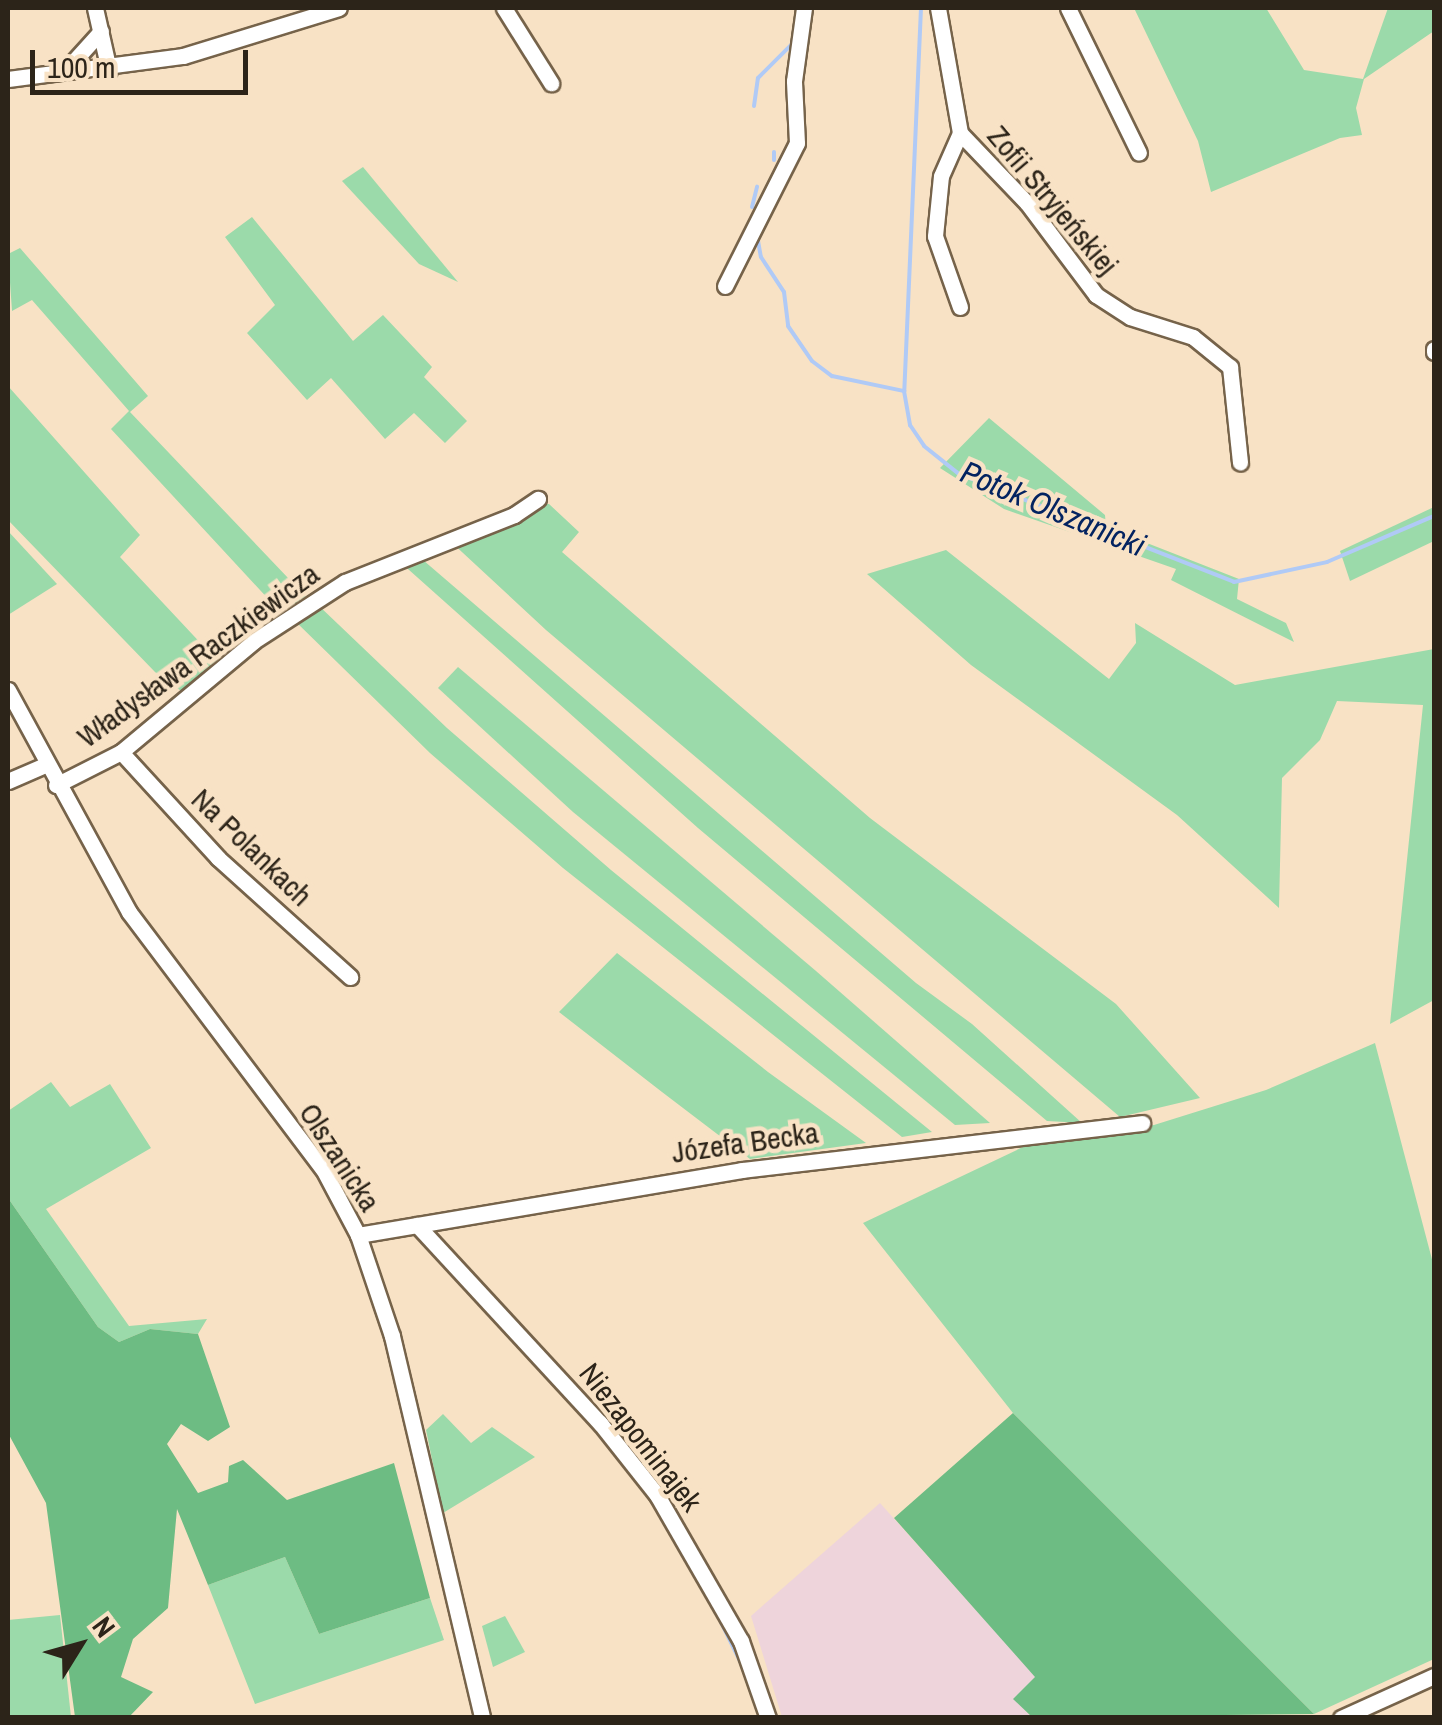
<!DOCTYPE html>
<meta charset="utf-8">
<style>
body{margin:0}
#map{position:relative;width:1442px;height:1725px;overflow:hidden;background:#f8e2c5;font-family:"Archivo Narrow",sans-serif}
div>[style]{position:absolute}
.education>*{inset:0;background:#eed4db}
.green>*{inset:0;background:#9bdaaa}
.forest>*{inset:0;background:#6dbc83}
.stream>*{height:4px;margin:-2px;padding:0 2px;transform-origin:2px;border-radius:2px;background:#b0caf6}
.roads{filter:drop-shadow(2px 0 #76634a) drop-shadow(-2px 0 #76634a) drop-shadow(0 2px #76634a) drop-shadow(0 -2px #76634a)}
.minor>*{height:15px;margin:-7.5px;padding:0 7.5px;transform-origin:7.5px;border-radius:7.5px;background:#fff}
span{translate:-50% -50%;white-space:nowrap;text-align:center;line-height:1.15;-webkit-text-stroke:9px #f8e2c5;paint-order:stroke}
.street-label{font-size:30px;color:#2c2419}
.water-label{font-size:32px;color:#032361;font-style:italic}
.frame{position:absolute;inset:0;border:10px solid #2c2419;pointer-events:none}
.north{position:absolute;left:30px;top:1595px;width:100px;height:100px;-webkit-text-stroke:8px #f8e2c5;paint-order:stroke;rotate:53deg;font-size:28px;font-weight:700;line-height:40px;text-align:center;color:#2c2419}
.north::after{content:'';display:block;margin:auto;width:35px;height:45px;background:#2c2419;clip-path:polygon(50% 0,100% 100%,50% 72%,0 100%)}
.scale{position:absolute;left:30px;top:50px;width:218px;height:45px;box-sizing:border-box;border:5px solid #2c2419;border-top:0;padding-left:12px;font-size:30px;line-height:35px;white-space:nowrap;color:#2c2419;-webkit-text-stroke:8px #f8e2c5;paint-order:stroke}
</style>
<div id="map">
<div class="education">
<i style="clip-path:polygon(880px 1503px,1036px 1677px,1014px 1699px,1032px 1717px,782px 1717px,751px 1616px)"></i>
</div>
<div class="green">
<i style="clip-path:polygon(1134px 8px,1266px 8px,1304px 70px,1363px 79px,1388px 8px,1434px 8px,1434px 31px,1364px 79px,1356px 108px,1362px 135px,1340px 138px,1211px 192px,1198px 141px)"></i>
<i style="clip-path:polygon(363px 167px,458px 282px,419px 264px,342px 181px)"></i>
<i style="clip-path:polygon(252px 217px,353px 341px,383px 315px,432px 367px,424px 377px,467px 421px,445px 443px,414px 413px,385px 439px,331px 378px,307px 400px,247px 333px,275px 305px,225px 237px)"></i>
<i style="clip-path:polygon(20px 248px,148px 396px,130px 412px,309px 600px,284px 616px,111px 429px,129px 411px,32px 300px,12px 311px,8px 254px)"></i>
<i style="clip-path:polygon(8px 386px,140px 535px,120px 557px,222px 666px,188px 696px,155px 672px,8px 520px)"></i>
<i style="clip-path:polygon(989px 418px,1105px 515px,1106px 527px,1239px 579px,1237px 599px,1286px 623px,1294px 642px,1171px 580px,1176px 569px,1004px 509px,940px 468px)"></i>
<i style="clip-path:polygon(539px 504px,549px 504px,579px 532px,562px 552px,870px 818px,1116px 1004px,1200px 1098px,1120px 1117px,546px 630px,449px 540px)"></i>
<i style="clip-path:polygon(1434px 507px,1434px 541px,1350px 581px,1340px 551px)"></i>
<i style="clip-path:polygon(8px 531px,57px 584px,8px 615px)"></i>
<i style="clip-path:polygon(946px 550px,1109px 679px,1136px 643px,1135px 623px,1235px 685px,1434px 649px,1434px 1000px,1390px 1024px,1423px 705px,1337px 701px,1320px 740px,1282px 778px,1279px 908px,1177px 815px,971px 665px,867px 574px)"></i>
<i style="clip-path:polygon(416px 554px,916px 983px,972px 1024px,1082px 1123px,1047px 1121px,698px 828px,399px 561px)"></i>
<i style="clip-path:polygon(317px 604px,447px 728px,611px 870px,932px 1132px,902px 1137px,563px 868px,430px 753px,294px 620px)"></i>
<i style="clip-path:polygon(458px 667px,816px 971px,990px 1123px,955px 1125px,573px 812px,438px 688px)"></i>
<i style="clip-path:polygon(617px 953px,768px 1072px,866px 1143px,750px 1159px,662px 1092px,559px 1012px)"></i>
<i style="clip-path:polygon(1375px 1043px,1434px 1267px,1434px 1659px,1314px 1714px,1013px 1413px,863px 1223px,1042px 1138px,1154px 1125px,1266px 1090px)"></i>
<i style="clip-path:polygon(51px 1082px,70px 1107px,110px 1084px,151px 1148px,46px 1209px,129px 1326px,207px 1319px,198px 1334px,150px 1329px,119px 1342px,98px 1327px,8px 1198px,8px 1111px)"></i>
<i style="clip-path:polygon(443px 1414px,471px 1443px,492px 1427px,535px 1457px,443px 1513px,426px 1430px)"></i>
<i style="clip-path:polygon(285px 1557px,319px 1634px,430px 1598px,444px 1640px,255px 1704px,208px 1585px)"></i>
<i style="clip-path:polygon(60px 1615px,71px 1717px,8px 1717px,8px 1620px)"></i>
<i style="clip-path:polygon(505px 1616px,525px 1652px,493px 1667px,482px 1626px)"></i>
</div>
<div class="forest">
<i style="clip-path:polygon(8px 1198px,98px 1327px,119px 1342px,150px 1329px,198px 1334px,230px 1427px,208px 1441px,181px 1424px,167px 1444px,198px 1493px,228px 1482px,229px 1466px,243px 1460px,287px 1500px,394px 1463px,430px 1598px,319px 1634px,285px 1557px,208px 1585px,177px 1509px,168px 1608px,133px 1639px,121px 1677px,153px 1692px,129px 1717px,75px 1717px,46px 1503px,8px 1433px)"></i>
<i style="clip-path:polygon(1013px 1413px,1314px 1714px,1032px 1717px,1013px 1699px,1035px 1677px,894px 1518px)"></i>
</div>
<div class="stream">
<i style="left:921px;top:8px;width:383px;rotate:92.5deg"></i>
<i style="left:904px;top:391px;width:35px;rotate:80deg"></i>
<i style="left:910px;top:425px;width:25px;rotate:56deg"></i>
<i style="left:924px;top:446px;width:45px;rotate:38.7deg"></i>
<i style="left:959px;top:474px;width:295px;rotate:21.4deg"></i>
<i style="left:1234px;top:582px;width:95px;rotate:-12.1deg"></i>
<i style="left:1327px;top:562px;width:116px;rotate:-23.3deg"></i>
<i style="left:754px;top:106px;width:28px;rotate:-82deg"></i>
<i style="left:758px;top:78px;width:49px;rotate:-45deg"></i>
<i style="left:774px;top:152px;width:8px;rotate:90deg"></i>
<i style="left:752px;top:207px;width:21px;rotate:-76deg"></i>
<i style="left:757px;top:235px;width:22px;rotate:80deg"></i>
<i style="left:761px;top:257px;width:42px;rotate:56.7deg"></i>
<i style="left:784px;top:292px;width:34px;rotate:83deg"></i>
<i style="left:788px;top:326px;width:42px;rotate:55.6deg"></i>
<i style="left:812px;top:361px;width:25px;rotate:37deg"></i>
<i style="left:832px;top:376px;width:74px;rotate:11.8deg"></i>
<i style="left:721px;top:1622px;width:46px;rotate:64deg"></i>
</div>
<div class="roads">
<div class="minor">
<i style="left:95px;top:8px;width:64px;rotate:77.3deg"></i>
<i style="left:504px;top:8px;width:89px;rotate:57.9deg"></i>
<i style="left:938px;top:8px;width:127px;rotate:80deg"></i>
<i style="left:960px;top:133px;width:97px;rotate:46.3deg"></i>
<i style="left:1027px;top:203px;width:115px;rotate:53.1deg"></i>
<i style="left:1096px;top:295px;width:40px;rotate:32.9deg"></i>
<i style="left:1130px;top:317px;width:66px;rotate:17.6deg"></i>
<i style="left:1193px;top:337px;width:48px;rotate:39deg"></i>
<i style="left:1230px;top:367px;width:96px;rotate:84deg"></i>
<i style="left:1068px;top:8px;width:161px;rotate:63.9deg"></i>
<i style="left:64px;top:72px;width:55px;rotate:-47.9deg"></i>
<i style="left:8px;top:79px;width:177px;rotate:-7.5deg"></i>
<i style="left:183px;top:56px;width:163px;rotate:-17.1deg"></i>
<i style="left:725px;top:286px;width:160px;rotate:-63.3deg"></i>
<i style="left:797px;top:143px;width:62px;rotate:-92.8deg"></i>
<i style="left:794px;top:81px;width:74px;rotate:-82.2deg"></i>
<i style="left:960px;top:307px;width:75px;rotate:-109.4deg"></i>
<i style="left:935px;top:236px;width:60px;rotate:-84.3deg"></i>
<i style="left:941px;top:176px;width:47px;rotate:-66.2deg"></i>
<i style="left:1434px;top:349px;width:3px;rotate:90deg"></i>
<i style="left:8px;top:690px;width:253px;rotate:61.4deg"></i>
<i style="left:129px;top:912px;width:322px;rotate:53deg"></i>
<i style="left:323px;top:1169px;width:75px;rotate:62.1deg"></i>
<i style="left:358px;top:1235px;width:107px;rotate:71.4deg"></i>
<i style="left:392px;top:1336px;width:392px;rotate:76.7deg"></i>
<i style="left:121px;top:752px;width:144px;rotate:47.5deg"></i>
<i style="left:218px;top:858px;width:178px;rotate:42deg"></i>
<i style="left:8px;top:781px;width:40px;rotate:-23.4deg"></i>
<i style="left:56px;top:785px;width:73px;rotate:-26.9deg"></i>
<i style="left:121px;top:752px;width:173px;rotate:-39.8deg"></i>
<i style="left:254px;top:641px;width:108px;rotate:-33deg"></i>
<i style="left:345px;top:582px;width:182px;rotate:-21.6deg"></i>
<i style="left:514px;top:515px;width:29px;rotate:-34deg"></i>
<i style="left:417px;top:1225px;width:270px;rotate:47.3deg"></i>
<i style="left:600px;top:1423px;width:92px;rotate:51.6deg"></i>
<i style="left:657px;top:1495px;width:168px;rotate:60.1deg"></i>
<i style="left:741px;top:1641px;width:82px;rotate:70.7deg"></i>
<i style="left:358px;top:1235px;width:389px;rotate:-9.6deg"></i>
<i style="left:742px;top:1170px;width:403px;rotate:-6.7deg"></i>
<i style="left:1341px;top:1718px;width:102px;rotate:-24.3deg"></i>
</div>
</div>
<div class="street-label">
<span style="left:1053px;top:200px;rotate:50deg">Zofii Stryjeńskiej</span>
<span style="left:198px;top:655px;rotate:-36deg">Władysława Raczkiewicza</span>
<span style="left:252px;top:847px;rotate:44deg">Na Polankach</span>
<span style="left:745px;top:1142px;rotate:-8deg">Józefa Becka</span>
<span style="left:340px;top:1157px;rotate:57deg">Olszanicka</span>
<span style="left:641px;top:1437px;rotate:52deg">Niezapominajek</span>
</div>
<div class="water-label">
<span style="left:1053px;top:509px;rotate:23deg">Potok Olszanicki</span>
</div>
<div class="frame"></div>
<div class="north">N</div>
<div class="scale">100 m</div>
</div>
